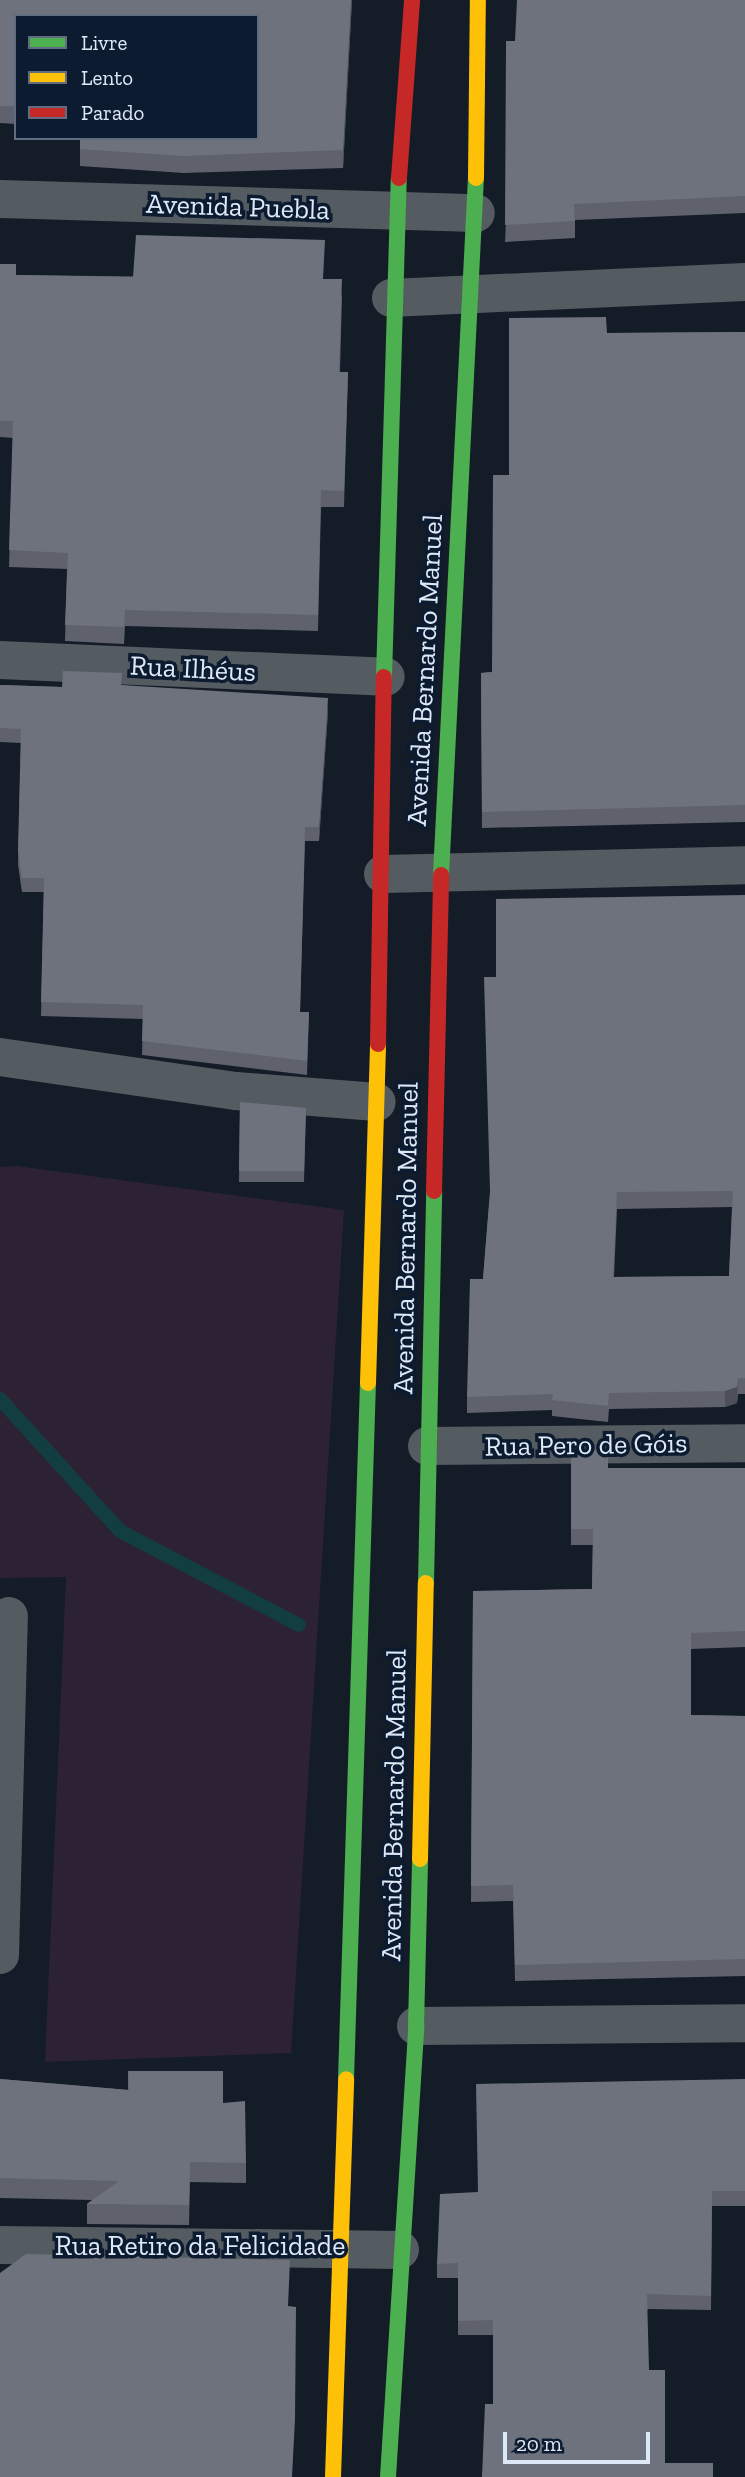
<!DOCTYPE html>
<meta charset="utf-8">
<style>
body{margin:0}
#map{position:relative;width:745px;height:2477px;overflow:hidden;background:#141c28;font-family:"Zilla Slab",serif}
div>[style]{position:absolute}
.green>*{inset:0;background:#2c2234}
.stream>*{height:14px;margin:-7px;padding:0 7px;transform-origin:7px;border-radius:7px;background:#123e41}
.street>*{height:38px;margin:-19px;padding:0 19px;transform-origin:19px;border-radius:19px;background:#555c61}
.fast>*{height:16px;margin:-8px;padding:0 8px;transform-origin:8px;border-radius:8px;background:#4caf50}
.slow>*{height:16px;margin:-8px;padding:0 8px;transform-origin:8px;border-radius:8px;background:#ffc107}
.jam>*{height:16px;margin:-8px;padding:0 8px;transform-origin:8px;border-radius:8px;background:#c62828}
.wall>*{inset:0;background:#5f626c}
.shaded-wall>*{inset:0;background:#4d5058}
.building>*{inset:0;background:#6e727d}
span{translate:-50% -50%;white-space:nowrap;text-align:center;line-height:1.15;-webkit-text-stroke:7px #0c1b30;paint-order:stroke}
.street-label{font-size:28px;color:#dee9f8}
.legend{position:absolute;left:14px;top:14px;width:245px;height:126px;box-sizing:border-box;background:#0c1b30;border:2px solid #606d80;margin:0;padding:9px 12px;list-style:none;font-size:21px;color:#dee9f8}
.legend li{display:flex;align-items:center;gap:14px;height:35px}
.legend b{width:35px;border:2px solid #606d80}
.scale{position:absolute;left:503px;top:2432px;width:147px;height:32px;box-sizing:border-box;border:4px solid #dee9f8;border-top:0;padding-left:9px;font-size:21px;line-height:24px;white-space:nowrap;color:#dee9f8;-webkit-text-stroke:5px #0c1b30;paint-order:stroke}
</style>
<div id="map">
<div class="green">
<i style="clip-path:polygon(17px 1166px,344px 1210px,291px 2053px,45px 2062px,66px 1577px,0 1578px,0 1167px)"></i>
</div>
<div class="stream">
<i style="left:0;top:1399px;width:178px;rotate:47.7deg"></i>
<i style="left:120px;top:1531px;width:202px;rotate:27.7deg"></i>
</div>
<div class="street">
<i style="left:0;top:199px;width:476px;rotate:1.7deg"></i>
<i style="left:391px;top:298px;width:354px;rotate:-2.6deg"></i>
<i style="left:0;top:660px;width:386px;rotate:2.5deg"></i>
<i style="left:383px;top:874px;width:362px;rotate:-1.4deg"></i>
<i style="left:0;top:1057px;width:238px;rotate:8.2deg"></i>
<i style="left:236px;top:1091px;width:141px;rotate:4.5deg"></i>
<i style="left:427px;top:1446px;width:318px;rotate:-0.5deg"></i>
<i style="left:0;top:1955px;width:339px;rotate:-88.5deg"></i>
<i style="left:416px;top:2026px;width:329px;rotate:-0.5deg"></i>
<i style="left:0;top:2245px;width:400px;rotate:0.7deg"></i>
</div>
<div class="fast">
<i style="left:384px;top:677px;width:499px;rotate:-88.3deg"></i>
<i style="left:441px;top:875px;width:698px;rotate:-87.13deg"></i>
<i style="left:426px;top:1583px;width:392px;rotate:-88.8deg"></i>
<i style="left:346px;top:2079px;width:696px;rotate:-88.19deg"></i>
<i style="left:388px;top:2477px;width:452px;rotate:-86.4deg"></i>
<i style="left:416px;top:2026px;width:167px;rotate:-88.6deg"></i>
</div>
<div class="slow">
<i style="left:476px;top:178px;width:178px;rotate:-89.4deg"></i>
<i style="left:368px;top:1383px;width:339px;rotate:-88.3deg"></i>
<i style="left:420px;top:1859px;width:276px;rotate:-88.8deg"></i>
<i style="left:333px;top:2477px;width:398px;rotate:-88.1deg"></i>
</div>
<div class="jam">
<i style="left:399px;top:178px;width:178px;rotate:-85.8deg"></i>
<i style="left:378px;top:1044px;width:367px;rotate:-89.1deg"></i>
<i style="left:434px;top:1191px;width:316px;rotate:-88.7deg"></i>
</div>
<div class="wall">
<i style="clip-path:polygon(0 0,352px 0,343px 168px,183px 173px,80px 166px,80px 149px,257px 138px,16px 16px,16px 124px,0 123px)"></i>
<i style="clip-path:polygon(745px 0,745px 213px,575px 220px,575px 238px,505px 242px,515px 41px)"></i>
<i style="clip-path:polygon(0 264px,16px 275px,324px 279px,342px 296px,340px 372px,348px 372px,344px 507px,321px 507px,318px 631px,125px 626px,124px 644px,65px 641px,67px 569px,9px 567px,13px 438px,0 437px)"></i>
<i style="clip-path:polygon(745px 332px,745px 822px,482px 828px,481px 673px,492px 672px,509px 475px,607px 333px)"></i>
<i style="clip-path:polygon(0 685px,62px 687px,122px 685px,328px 712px,319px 841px,305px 841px,300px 1012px,309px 1012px,307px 1075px,142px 1055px,143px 1019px,41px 1016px,44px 892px,22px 892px,18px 865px,21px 743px,0 742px)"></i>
<i style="clip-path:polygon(evenodd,745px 895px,745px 1394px,738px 1394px,737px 1403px,725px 1407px,609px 1409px,608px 1422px,552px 1416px,552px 1410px,467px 1413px,467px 1397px,483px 1279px,490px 1195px,745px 895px,732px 1207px,729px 1276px,614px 1277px,617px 1209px,732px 1207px)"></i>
<i style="clip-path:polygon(240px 1102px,306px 1108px,304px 1182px,239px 1182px)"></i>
<i style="clip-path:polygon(571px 1450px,608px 1468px,745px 1468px,745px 1647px,691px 1649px,691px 1715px,745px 1716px,745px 1976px,515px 1981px,513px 1901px,471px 1902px,473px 1591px,592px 1589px,593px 1545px,571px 1545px)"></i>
<i style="clip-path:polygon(128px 2071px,223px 2103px,246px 2163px,246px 2183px,190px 2182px,189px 2225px,87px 2224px,87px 2204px,92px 2200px,0 2198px,0 2079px,128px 2090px)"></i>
<i style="clip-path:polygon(745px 2079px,745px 2206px,712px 2206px,711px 2310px,648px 2309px,482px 2477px,493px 2404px,493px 2335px,458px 2335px,458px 2278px,437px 2278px,437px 2264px,477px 2192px)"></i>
</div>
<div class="shaded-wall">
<i style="clip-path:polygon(351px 0,352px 0,343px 168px,343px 150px)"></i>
<i style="clip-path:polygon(328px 698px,328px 712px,319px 841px,319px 827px)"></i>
<i style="clip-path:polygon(738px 1378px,737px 1403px,725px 1407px,725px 1391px)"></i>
</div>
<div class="building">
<i style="clip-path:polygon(0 0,351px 0,343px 150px,183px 156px,80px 149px,80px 138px,257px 138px,257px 16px,16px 16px,16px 106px,0 106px)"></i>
<i style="clip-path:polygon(517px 0,745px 0,745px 196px,574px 204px,575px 221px,505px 225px,506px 41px,515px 41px)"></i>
<i style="clip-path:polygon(136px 235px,325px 240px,323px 279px,342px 279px,339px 372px,348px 372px,344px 491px,321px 490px,318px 615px,125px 610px,124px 627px,65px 625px,68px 553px,9px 550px,13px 421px,0 421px,0 264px,16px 264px,16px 275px,133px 277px)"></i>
<i style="clip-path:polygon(606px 317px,607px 333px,745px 332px,745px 805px,482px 812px,481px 673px,492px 672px,493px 475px,509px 475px,509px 318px)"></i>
<i style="clip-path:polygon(63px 671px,122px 673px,121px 685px,328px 698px,319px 827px,305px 827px,300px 1012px,309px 1012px,307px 1061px,142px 1041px,143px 1005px,41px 1002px,44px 878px,22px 878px,18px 852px,21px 729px,0 728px,0 685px,62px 687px)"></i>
<i style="clip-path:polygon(evenodd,745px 895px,745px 1378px,738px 1378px,737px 1387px,725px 1391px,609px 1393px,608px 1406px,552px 1400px,553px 1394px,467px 1397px,470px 1279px,483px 1279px,490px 1191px,484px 977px,496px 977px,496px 899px,745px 895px,733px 1191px,729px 1276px,613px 1277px,617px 1192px,733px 1191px)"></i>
<i style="clip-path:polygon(240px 1102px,306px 1108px,304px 1171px,239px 1171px)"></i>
<i style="clip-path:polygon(571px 1450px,608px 1450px,608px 1468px,745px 1468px,745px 1631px,691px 1633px,691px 1715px,745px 1716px,745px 1959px,515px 1965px,513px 1885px,471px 1886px,473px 1591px,592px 1589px,593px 1529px,571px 1529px)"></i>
<i style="clip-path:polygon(128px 2071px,223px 2071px,223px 2103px,245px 2101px,246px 2163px,190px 2162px,189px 2205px,87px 2204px,119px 2181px,0 2178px,0 2079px,129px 2090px)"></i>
<i style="clip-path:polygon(745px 2079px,745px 2191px,712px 2191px,711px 2296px,647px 2294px,649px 2370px,665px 2370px,665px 2463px,713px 2463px,713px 2477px,482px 2477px,485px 2404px,493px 2404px,493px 2320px,458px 2321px,458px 2263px,437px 2264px,440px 2194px,478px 2192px,476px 2084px)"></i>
<i style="clip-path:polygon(26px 2254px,290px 2260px,288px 2306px,296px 2307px,295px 2419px,292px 2477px,0 2477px,0 2273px)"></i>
</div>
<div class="street-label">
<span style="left:238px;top:207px;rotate:2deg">Avenida Puebla</span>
<span style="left:193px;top:669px;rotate:3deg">Rua Ilhéus</span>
<span style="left:425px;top:670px;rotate:-87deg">Avenida Bernardo Manuel</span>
<span style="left:406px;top:1238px;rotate:-89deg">Avenida Bernardo Manuel</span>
<span style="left:586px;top:1445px;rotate:-1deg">Rua Pero de Góis</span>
<span style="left:394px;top:1805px;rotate:-89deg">Avenida Bernardo Manuel</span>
<span style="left:200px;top:2246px">Rua Retiro da Felicidade</span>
</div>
<ul class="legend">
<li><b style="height:9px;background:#4caf50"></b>Livre</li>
<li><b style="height:9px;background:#ffc107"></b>Lento</li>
<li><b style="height:9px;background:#c62828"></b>Parado</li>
</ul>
<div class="scale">20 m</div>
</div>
